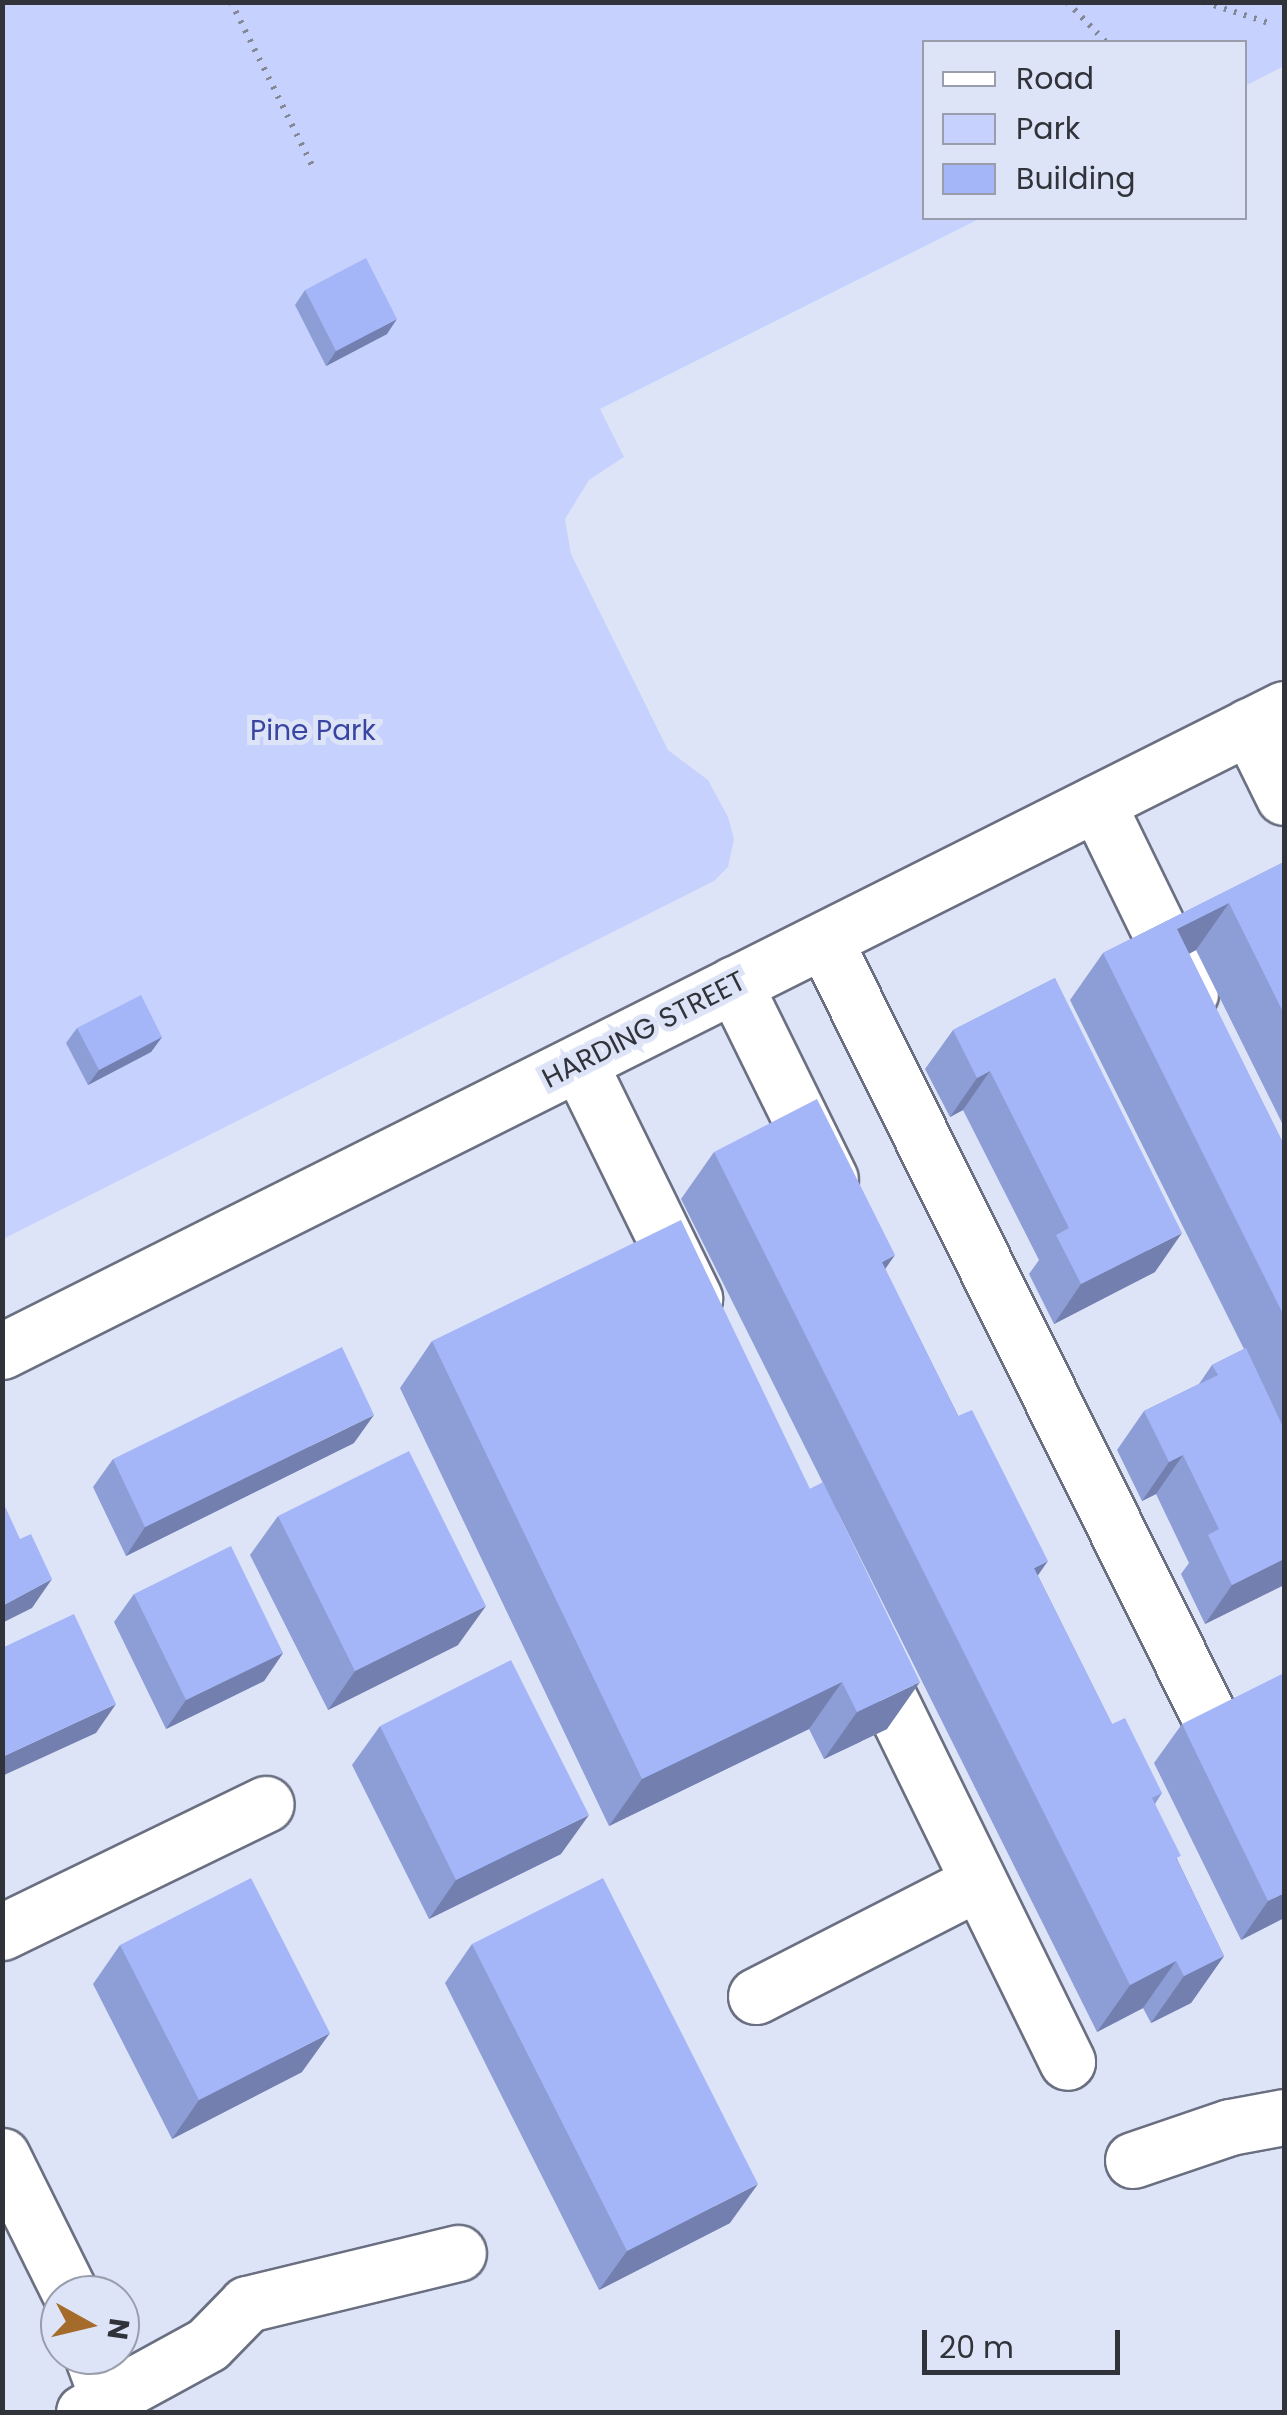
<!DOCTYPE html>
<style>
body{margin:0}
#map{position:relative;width:1287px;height:2415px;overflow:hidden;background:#dee4f8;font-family:Poppins,sans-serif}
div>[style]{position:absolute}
.green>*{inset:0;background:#c6d2fd}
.path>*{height:6px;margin-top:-3px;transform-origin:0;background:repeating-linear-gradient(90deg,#848895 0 2.5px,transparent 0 10.5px)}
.roads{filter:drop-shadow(2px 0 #6a6f81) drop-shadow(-2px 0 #6a6f81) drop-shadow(0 2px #6a6f81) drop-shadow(0 -2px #6a6f81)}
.minor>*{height:55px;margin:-27.5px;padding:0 27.5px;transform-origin:27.5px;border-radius:27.5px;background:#fff}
.major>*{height:55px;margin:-27.5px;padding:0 27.5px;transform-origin:27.5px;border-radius:27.5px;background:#fff}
.wall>*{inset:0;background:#8d9dd5}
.shaded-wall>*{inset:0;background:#737fae}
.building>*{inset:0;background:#a4b6f8}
span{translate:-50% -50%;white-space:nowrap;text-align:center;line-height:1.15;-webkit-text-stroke:10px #dee4f8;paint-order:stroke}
.park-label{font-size:28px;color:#3845a2}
.street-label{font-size:28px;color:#31333a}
.frame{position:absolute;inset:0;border:5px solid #31333a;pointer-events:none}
.legend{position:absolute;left:922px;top:40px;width:325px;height:180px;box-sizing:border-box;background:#dee4f8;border:2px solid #999dac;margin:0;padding:12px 18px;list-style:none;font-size:30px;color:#31333a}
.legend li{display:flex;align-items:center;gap:20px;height:50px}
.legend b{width:50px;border:2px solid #999dac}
.north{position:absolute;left:40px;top:2275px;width:100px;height:100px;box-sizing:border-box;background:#dee4f8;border:2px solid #999dac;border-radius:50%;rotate:98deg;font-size:28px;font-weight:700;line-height:40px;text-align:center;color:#31333a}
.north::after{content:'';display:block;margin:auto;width:35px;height:45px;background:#a46b2a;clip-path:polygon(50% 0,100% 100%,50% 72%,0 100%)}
.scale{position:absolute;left:922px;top:2330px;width:198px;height:45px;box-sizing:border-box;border:5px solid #31333a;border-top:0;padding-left:12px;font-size:30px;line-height:35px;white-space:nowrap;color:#31333a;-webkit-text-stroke:8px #dee4f8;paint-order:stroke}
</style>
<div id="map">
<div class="green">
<i style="clip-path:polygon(3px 3px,1284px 3px,1284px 66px,1245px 86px,1244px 42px,924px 42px,924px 218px,981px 218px,600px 409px,624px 457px,589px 480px,565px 519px,571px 554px,668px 750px,708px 780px,728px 817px,734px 839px,728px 867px,714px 881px,3px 1239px)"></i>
</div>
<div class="path">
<i style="left:231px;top:2px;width:186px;rotate:63.6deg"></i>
<i style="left:1067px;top:2px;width:56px;rotate:45.7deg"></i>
<i style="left:1204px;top:2px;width:71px;rotate:17.9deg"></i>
</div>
<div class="roads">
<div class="minor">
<i style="left:1249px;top:726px;width:79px;rotate:63.8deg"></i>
<i style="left:1097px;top:803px;width:212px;rotate:64deg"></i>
<i style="left:824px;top:940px;width:862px;rotate:63.61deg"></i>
<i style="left:734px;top:984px;width:217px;rotate:63.8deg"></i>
<i style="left:579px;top:1063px;width:262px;rotate:63.9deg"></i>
<i style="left:863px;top:1645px;width:464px;rotate:63.9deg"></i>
<i style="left:2px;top:1932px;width:293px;rotate:-25.9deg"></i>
<i style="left:756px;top:1996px;width:250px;rotate:-27.1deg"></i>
<i style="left:1133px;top:2160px;width:102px;rotate:-18.8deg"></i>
<i style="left:1230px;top:2127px;width:55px;rotate:-10.5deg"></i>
<i style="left:84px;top:2412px;width:141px;rotate:-28.7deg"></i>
<i style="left:208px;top:2344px;width:56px;rotate:-45.7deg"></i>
<i style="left:247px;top:2304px;width:217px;rotate:-13.6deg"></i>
</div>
<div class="major">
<i style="left:2px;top:1351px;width:1434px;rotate:-26.6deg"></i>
<i style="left:2px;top:2156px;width:155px;rotate:63.6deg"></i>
<i style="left:92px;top:2355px;width:61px;rotate:69.8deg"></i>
</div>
</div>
<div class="wall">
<i style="clip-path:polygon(305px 290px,387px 334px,326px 366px,295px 305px)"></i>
<i style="clip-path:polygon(1284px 862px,1284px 1127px,1196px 950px,1189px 954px,1284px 1145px,1284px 1585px,1205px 1624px,1181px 1574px,1189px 1563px,1156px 1494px,1142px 1501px,1117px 1450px,1144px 1411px,1199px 1384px,1212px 1365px,1244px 1349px,1070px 1000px,1103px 953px)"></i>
<i style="clip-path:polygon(1055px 978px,1155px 1272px,1054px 1324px,1029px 1274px,1039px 1260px,963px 1110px,950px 1117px,925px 1069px,953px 1030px)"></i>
<i style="clip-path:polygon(77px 1028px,162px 1037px,151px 1052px,88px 1085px,66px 1043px)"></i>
<i style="clip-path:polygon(714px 1152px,885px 1269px,1112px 1724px,1162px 1793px,1155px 1804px,1178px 1861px,1224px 1956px,1191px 2003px,1151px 2023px,1143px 2008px,1097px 2032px,837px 1511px,887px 1729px,824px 1759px,809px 1729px,609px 1826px,400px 1388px,432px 1341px,810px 1489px,823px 1483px,681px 1199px)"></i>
<i style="clip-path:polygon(354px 1443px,126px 1556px,93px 1487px,113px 1459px)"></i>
<i style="clip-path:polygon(278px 1516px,458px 1645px,328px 1710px,250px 1555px)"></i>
<i style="clip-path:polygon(134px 1594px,283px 1653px,264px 1681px,166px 1729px,114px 1622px)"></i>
<i style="clip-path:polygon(1182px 1724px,1284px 1918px,1241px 1940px,1154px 1763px)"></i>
<i style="clip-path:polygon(380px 1726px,561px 1854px,429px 1919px,352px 1765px)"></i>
<i style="clip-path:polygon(472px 1944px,730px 2223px,599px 2290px,445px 1983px)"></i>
<i style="clip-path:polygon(120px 1945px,302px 2072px,172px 2139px,93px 1984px)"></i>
</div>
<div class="shaded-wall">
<i style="clip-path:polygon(397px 319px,387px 334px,326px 366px,336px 351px)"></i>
<i style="clip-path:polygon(1229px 903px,1196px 950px,1144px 976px,1177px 929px)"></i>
<i style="clip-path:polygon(162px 1037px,151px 1052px,88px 1085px,99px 1070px)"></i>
<i style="clip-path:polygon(990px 1071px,963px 1110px,950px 1117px,977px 1078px)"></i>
<i style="clip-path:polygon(1182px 1233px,1155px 1272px,1054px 1324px,1081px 1284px)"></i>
<i style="clip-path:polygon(895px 1255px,862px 1302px,882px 1262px)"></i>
<i style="clip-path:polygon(374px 1415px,354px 1443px,126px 1556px,145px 1527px)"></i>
<i style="clip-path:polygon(1183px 1455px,1156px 1494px,1142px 1501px,1169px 1462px)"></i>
<i style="clip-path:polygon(1284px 1559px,1284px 1585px,1205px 1624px,1232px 1585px)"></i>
<i style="clip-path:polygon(1048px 1561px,1015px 1608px,1034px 1568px)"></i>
<i style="clip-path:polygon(52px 1579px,32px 1608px,2px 1623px,2px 1606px)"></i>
<i style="clip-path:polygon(486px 1606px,458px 1645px,328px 1710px,355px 1671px)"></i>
<i style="clip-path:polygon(283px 1653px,264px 1681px,166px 1729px,186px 1700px)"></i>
<i style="clip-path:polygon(842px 1682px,809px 1729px,609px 1826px,642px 1779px)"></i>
<i style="clip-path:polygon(920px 1682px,887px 1729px,824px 1759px,857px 1712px)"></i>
<i style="clip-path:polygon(116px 1704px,96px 1733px,2px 1776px,2px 1757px)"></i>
<i style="clip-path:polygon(589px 1815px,561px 1854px,429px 1919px,456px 1880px)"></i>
<i style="clip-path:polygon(1284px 1893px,1284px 1918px,1241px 1940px,1268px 1901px)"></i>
<i style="clip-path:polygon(1224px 1956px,1191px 2003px,1151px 2023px,1184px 1976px)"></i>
<i style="clip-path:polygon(1176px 1961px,1143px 2008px,1097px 2032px,1130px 1985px)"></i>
<i style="clip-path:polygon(330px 2033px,302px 2072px,172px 2139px,199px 2100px)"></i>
<i style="clip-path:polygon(758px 2184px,730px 2223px,599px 2290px,627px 2251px)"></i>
</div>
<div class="building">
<i style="clip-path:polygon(366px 258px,397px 319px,336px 351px,305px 290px)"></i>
<i style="clip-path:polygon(1284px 862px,1284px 1014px,1229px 903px,1177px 929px,1284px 1145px,1284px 1316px,1103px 953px)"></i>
<i style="clip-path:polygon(1055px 978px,1182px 1233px,1081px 1284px,1056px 1235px,1069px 1228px,990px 1071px,977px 1078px,953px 1030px)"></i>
<i style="clip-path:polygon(141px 995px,162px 1037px,99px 1070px,77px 1028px)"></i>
<i style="clip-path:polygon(817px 1099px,895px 1255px,882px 1262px,958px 1416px,972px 1410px,1048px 1561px,1034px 1568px,1112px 1724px,1125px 1718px,1162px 1793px,1152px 1798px,1181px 1856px,1176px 1858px,1224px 1956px,1184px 1976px,1176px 1961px,1130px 1985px,714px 1152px)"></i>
<i style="clip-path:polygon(681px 1220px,810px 1489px,823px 1482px,920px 1682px,857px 1712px,842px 1682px,642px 1779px,432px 1341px)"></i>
<i style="clip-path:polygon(342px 1347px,374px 1415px,145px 1527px,113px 1459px)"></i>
<i style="clip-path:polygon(1246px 1348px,1284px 1429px,1284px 1559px,1232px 1585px,1208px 1535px,1219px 1529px,1183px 1455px,1169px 1462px,1144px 1411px,1218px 1375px,1212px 1365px)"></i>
<i style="clip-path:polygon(409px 1451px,486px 1606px,355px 1671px,278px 1516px)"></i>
<i style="clip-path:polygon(2px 1500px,20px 1539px,31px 1534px,52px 1579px,2px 1606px)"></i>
<i style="clip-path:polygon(231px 1546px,283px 1653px,186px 1700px,134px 1594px)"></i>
<i style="clip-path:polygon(74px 1614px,116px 1704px,2px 1757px,2px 1648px)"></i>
<i style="clip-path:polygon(511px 1660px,589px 1815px,456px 1880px,380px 1726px)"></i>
<i style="clip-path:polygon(1284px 1673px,1284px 1893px,1268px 1901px,1182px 1724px)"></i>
<i style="clip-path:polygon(251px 1878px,330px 2033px,199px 2100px,120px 1945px)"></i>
<i style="clip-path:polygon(603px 1878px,758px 2184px,627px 2251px,472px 1944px)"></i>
</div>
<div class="park-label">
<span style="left:313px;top:731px">Pine Park</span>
</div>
<div class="street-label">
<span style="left:644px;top:1030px;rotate:-27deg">HARDING STREET</span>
</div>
<div class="frame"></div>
<ul class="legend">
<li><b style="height:12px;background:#fff"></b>Road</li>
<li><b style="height:28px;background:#c6d2fd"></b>Park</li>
<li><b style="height:28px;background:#a4b6f8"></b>Building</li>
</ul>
<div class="north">N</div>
<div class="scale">20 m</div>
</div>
